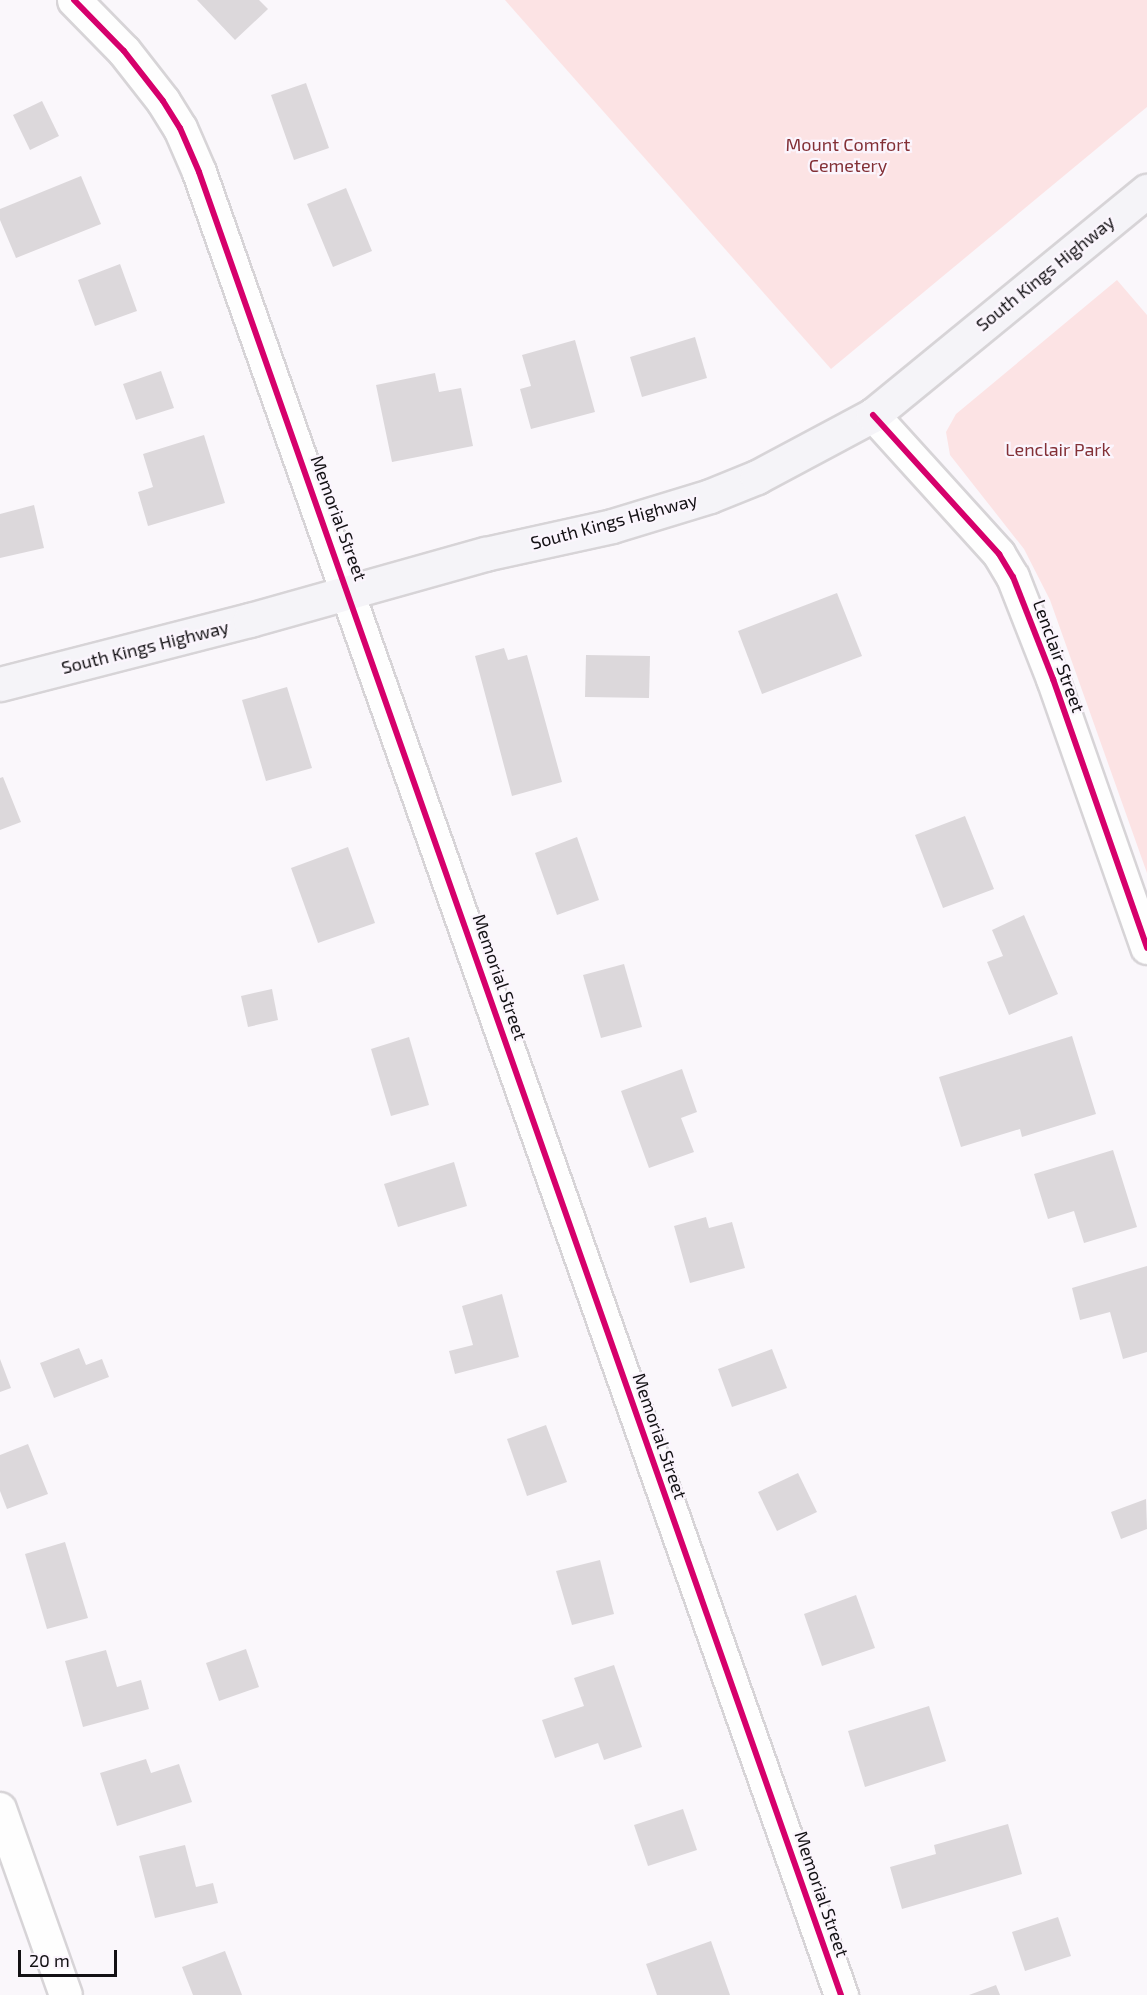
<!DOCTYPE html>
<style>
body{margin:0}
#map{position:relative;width:1147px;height:1995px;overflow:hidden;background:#faf7fb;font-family:"Exo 2",sans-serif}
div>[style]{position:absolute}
.green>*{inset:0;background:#fce3e4}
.building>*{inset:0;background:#dcd8db}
.roads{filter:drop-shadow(2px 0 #d7d4d7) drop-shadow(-2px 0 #d7d4d7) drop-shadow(0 2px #d7d4d7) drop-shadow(0 -2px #d7d4d7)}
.minor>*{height:32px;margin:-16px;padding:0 16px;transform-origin:16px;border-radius:16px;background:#fefefe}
.tertiary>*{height:33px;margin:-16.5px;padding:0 16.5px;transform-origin:16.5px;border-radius:16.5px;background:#fefefe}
.secondary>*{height:33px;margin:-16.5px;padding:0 16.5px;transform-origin:16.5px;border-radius:16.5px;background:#f5f4f8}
.cycleway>*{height:6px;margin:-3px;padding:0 3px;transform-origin:3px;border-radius:3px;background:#d6006c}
span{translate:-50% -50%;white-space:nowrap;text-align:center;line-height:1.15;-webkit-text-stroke:4.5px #fbf5fd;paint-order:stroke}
.park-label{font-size:18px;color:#833036}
.street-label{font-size:18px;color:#131114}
.scale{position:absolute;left:18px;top:1950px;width:99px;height:27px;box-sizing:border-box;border:3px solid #131114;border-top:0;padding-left:8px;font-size:18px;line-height:21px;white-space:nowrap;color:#131114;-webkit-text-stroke:4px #fbf5fd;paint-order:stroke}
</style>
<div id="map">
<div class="green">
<i style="clip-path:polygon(505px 0,1147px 0,1147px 107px,831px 369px)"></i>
<i style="clip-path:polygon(1117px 280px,1147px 315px,1147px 873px,1050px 600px,1024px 549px,950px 455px,946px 432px,956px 414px)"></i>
</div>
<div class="building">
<i style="clip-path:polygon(197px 0,259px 0,268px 9px,235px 40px)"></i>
<i style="clip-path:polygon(306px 83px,329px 148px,294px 160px,271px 95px)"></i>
<i style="clip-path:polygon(42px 101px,59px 136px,30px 150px,13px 115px)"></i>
<i style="clip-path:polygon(81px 176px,101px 224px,16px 258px,0 220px,0 209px)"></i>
<i style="clip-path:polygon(346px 188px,372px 251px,333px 267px,307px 204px)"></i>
<i style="clip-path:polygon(120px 264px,137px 311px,95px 326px,78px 280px)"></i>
<i style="clip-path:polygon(695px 337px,707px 378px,642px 397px,630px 357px)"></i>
<i style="clip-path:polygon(575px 340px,595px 412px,531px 429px,520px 389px,531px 386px,522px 355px)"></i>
<i style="clip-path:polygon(161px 371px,174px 408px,136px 420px,123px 384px)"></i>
<i style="clip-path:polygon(435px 373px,439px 392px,461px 388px,473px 446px,392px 462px,376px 385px)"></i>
<i style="clip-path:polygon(204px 435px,225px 503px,148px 526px,138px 492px,153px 487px,143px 454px)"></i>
<i style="clip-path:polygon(34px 505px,44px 548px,0 558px,0 514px)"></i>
<i style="clip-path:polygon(837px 593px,862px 656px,762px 694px,738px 631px)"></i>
<i style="clip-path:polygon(504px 648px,508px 660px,527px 655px,562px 782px,512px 796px,475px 656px)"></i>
<i style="clip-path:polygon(586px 655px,650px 656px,649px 698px,585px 697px)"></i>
<i style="clip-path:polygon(287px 687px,312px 768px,266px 781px,242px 700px)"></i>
<i style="clip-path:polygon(3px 777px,21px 822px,0 830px,0 778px)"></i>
<i style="clip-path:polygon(965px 816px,994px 889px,943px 908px,915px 835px)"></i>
<i style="clip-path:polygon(577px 837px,599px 900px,557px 915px,535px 853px)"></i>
<i style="clip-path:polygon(348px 847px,375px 923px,318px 943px,291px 868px)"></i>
<i style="clip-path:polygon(1024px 915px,1058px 994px,1009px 1015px,987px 962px,1003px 956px,992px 930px)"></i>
<i style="clip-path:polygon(624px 964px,642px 1027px,601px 1038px,583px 975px)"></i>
<i style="clip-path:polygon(272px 989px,278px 1020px,248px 1027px,241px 996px)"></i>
<i style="clip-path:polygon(1072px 1036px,1096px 1114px,1022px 1137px,1020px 1129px,961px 1147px,939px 1077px)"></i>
<i style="clip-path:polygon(409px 1037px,429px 1105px,391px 1116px,371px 1049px)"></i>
<i style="clip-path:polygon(682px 1069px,697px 1112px,681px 1118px,694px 1152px,649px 1168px,621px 1091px)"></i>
<i style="clip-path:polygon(1113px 1150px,1137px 1227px,1084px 1243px,1074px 1211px,1048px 1219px,1034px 1174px)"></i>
<i style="clip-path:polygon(454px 1162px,467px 1206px,398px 1227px,384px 1184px)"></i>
<i style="clip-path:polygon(706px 1217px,709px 1228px,732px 1222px,745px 1268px,690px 1283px,674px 1226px)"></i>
<i style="clip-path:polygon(1147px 1266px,1147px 1352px,1123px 1359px,1110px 1312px,1080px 1320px,1072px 1288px)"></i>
<i style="clip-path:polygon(502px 1294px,519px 1357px,455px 1374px,449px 1351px,473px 1345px,462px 1306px)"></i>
<i style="clip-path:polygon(79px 1348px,86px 1365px,102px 1359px,109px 1377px,54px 1398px,40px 1363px)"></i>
<i style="clip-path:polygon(772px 1349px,787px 1388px,732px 1407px,718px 1369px)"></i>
<i style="clip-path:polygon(0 1359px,11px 1388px,0 1392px)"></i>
<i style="clip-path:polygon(546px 1425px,567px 1482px,527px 1496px,507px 1439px)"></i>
<i style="clip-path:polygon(28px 1444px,48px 1494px,7px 1509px,0 1491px,0 1455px)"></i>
<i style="clip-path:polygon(798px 1473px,817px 1512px,777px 1531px,758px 1492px)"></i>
<i style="clip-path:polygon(1146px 1499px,1147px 1529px,1121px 1539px,1111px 1512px)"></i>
<i style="clip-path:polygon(65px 1542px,88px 1618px,47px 1629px,25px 1554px)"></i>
<i style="clip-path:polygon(600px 1560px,614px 1614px,572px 1625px,556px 1571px)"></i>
<i style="clip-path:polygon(856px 1595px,875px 1648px,822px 1666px,804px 1614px)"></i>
<i style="clip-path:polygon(246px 1649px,259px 1687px,219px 1701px,206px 1663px)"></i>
<i style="clip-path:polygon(106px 1650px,117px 1687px,141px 1680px,149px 1709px,83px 1727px,65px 1661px)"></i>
<i style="clip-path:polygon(614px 1665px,642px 1747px,604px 1760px,598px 1743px,555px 1758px,542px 1720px,584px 1706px,574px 1678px)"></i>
<i style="clip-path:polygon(929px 1706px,946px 1761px,865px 1787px,848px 1731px)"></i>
<i style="clip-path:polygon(146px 1759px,151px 1773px,179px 1764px,192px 1802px,117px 1826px,100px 1773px)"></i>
<i style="clip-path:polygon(683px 1809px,697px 1850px,648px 1866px,634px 1825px)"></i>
<i style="clip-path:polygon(1008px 1824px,1022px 1874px,902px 1909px,890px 1867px,936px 1854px,934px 1845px)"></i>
<i style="clip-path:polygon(185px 1845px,196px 1887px,213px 1883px,218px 1903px,155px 1918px,139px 1856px)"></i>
<i style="clip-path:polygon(1058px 1917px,1071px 1956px,1025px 1971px,1012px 1932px)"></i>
<i style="clip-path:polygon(711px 1941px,730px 1995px,657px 1995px,646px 1964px)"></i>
<i style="clip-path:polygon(225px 1951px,242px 1995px,193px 1995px,182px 1967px)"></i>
<i style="clip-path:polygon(996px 1985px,1000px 1995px,969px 1995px)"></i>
</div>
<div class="roads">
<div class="minor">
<i style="left:873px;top:415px;width:188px;rotate:47.8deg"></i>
<i style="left:999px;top:554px;width:27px;rotate:59deg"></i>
<i style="left:1013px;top:577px;width:110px;rotate:68.6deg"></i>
<i style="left:1053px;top:679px;width:285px;rotate:70.7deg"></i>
<i style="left:0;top:1809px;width:197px;rotate:70.5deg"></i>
</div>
<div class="tertiary">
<i style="left:74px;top:0;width:71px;rotate:45.6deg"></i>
<i style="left:124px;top:51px;width:63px;rotate:52deg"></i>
<i style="left:163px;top:101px;width:32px;rotate:58deg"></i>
<i style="left:180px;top:128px;width:48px;rotate:66.6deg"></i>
<i style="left:199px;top:172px;width:1933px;rotate:70.6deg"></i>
</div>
<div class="secondary">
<i style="left:0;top:684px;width:258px;rotate:-14.4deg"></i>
<i style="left:250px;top:620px;width:244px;rotate:-15.7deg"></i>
<i style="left:485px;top:554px;width:130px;rotate:-12.4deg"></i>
<i style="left:612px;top:526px;width:102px;rotate:-17deg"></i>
<i style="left:710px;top:496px;width:51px;rotate:-22deg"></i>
<i style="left:757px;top:477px;width:132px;rotate:-28.1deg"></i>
<i style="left:873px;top:415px;width:354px;rotate:-39.3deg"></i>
</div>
</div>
<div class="cycleway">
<i style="left:74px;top:0;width:71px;rotate:45.6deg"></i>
<i style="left:124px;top:51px;width:63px;rotate:52deg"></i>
<i style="left:163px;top:101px;width:32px;rotate:58deg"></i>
<i style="left:180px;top:128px;width:48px;rotate:66.6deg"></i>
<i style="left:199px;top:172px;width:1933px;rotate:70.6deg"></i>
<i style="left:873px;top:415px;width:188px;rotate:47.8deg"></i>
<i style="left:999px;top:554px;width:27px;rotate:59deg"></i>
<i style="left:1013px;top:577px;width:110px;rotate:68.6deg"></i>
<i style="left:1053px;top:679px;width:285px;rotate:70.7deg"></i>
</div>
<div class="park-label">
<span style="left:848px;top:155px">Mount Comfort<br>Cemetery</span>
<span style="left:1058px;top:449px">Lenclair Park</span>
</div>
<div class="street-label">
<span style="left:1045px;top:273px;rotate:-39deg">South Kings Highway</span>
<span style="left:339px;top:518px;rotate:70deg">Memorial Street</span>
<span style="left:614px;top:521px;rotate:-15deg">South Kings Highway</span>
<span style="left:145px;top:647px;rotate:-14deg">South Kings Highway</span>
<span style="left:1059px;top:656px;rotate:70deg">Lenclair Street</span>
<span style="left:500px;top:977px;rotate:71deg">Memorial Street</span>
<span style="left:660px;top:1436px;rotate:71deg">Memorial Street</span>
<span style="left:822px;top:1894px;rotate:71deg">Memorial Street</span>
</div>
<div class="scale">20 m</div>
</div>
